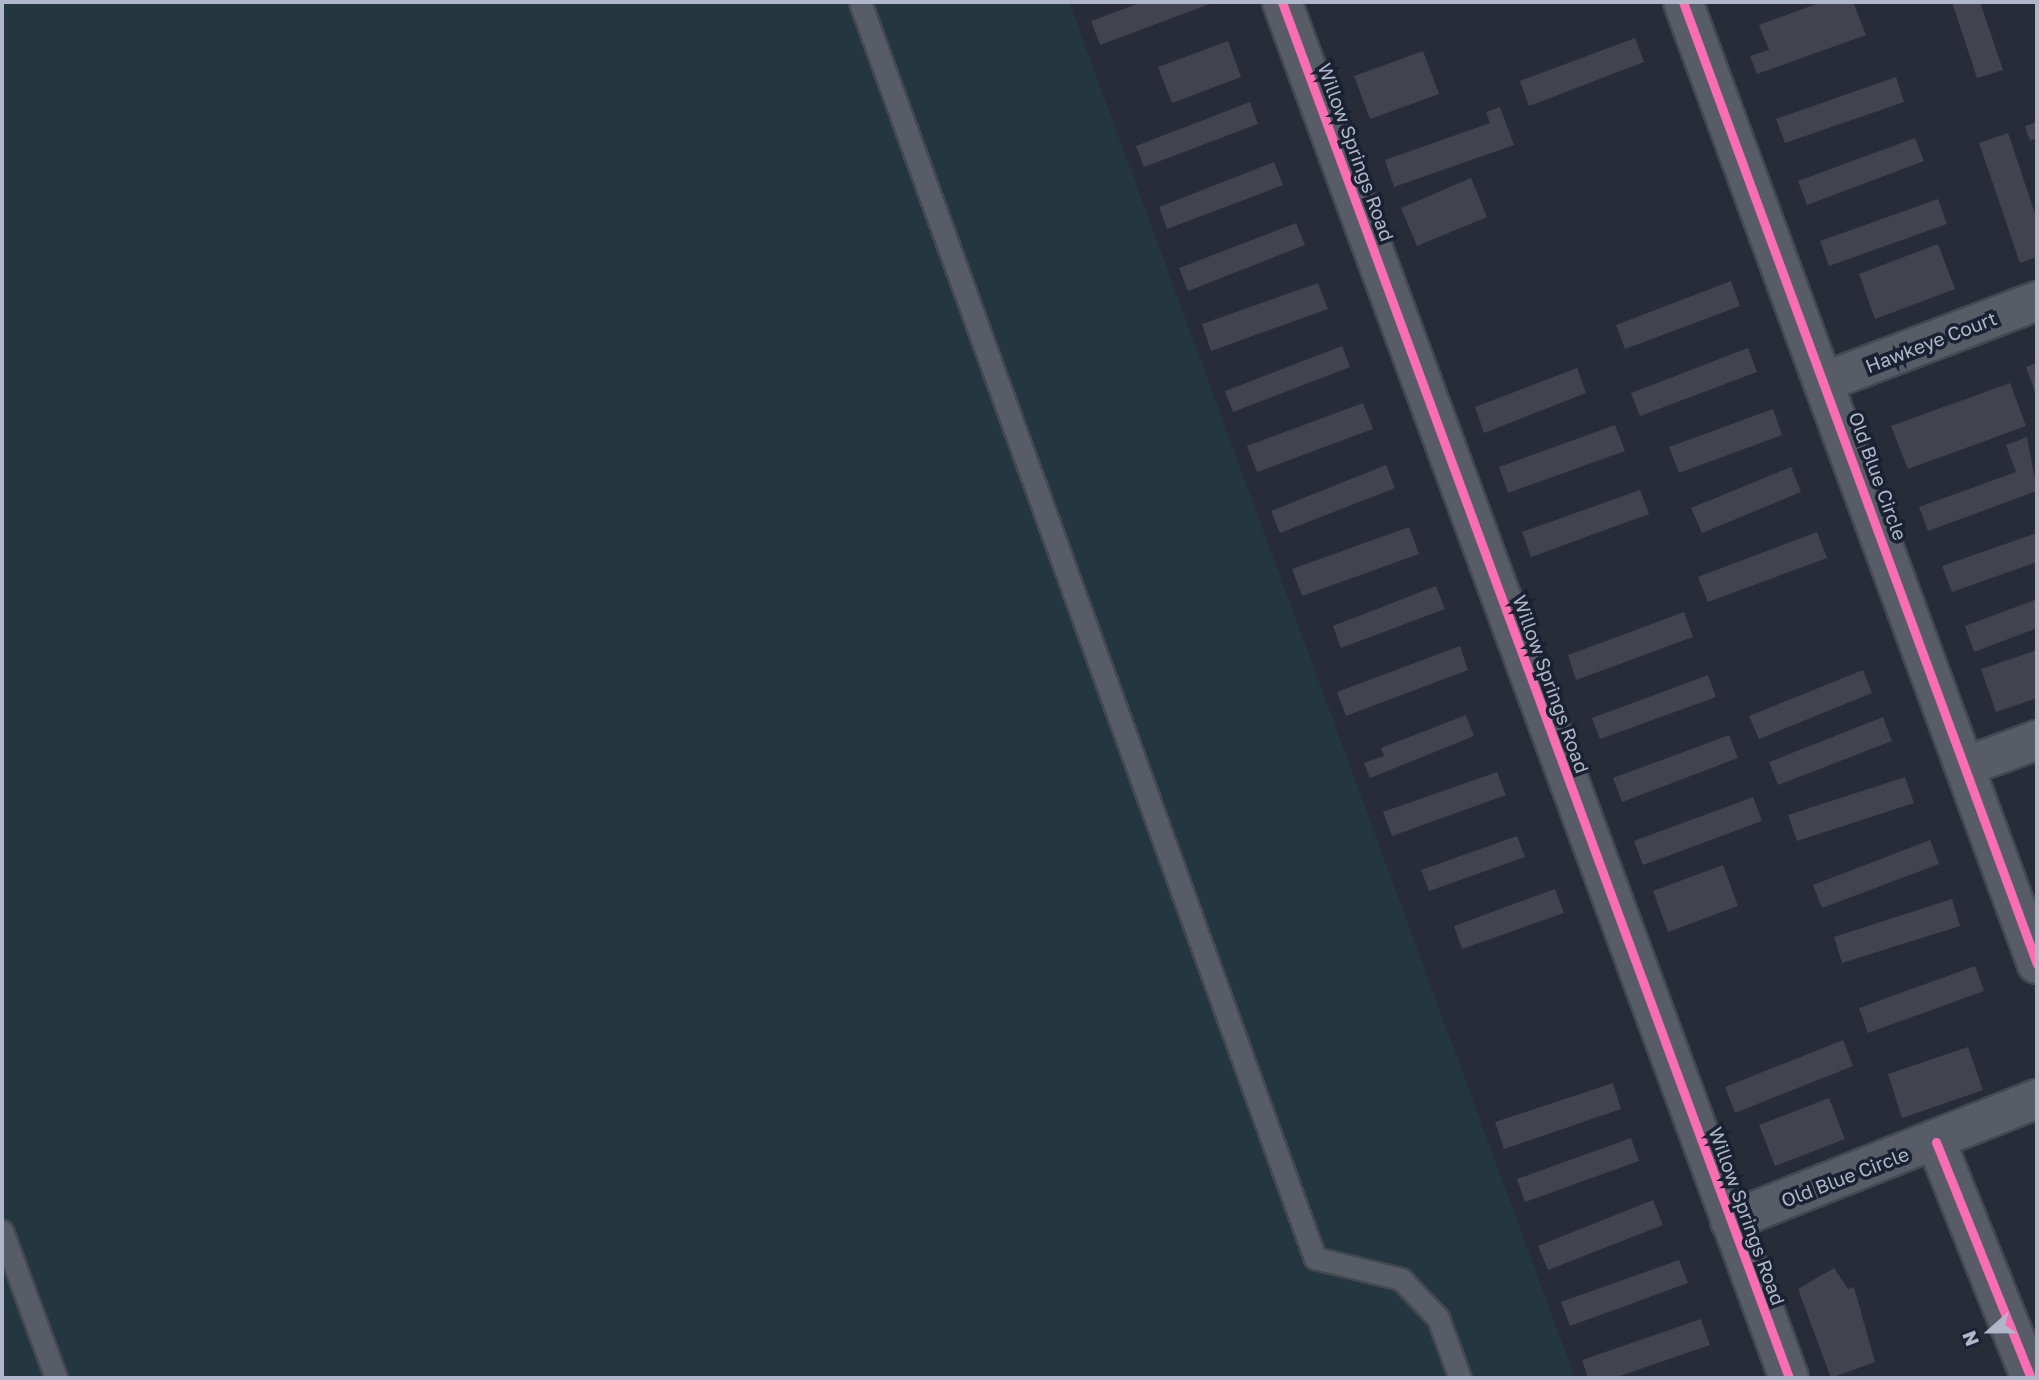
<!DOCTYPE html>
<style>
body{margin:0}
#map{position:relative;width:2039px;height:1380px;overflow:hidden;background:#282c38;font-family:"Golos Text",sans-serif}
div>[style]{position:absolute}
.green>*{inset:0;background:#24363f}
.building>*{inset:0;background:#41444e}
.roads{filter:drop-shadow(2px 0 #444851) drop-shadow(-2px 0 #444851) drop-shadow(0 2px #444851) drop-shadow(0 -2px #444851)}
.service>*{height:21px;margin:-10.5px;padding:0 10.5px;transform-origin:10.5px;border-radius:10.5px;background:#585c66}
.minor>*{height:38px;margin:-19px;padding:0 19px;transform-origin:19px;border-radius:19px;background:#585c66}
.cycleway>*{height:9px;margin:-4.5px;padding:0 4.5px;transform-origin:4.5px;border-radius:4.5px;background:#f96db3}
span{translate:-50% -50%;white-space:nowrap;text-align:center;line-height:1.15;-webkit-text-stroke:7px #1a2133;paint-order:stroke}
.street-label{font-size:19px;color:#b1b7ca}
.frame{position:absolute;inset:0;border:4px solid #b1b7ca;pointer-events:none}
.north{position:absolute;left:1955px;top:1296px;width:70px;height:70px;-webkit-text-stroke:5px #1a2133;paint-order:stroke;rotate:249deg;font-size:19px;font-weight:700;line-height:28px;text-align:center;color:#b1b7ca}
.north::after{content:'';display:block;margin:auto;width:24px;height:32px;background:#b1b7ca;clip-path:polygon(50% 0,100% 100%,50% 72%,0 100%)}
</style>
<div id="map">
<div class="green">
<i style="clip-path:polygon(2px 2px,1069px 2px,1575px 1378px,2px 1378px)"></i>
</div>
<div class="building">
<i style="clip-path:polygon(1142px 2px,1215px 2px,1100px 45px,1091px 21px)"></i>
<i style="clip-path:polygon(1822px 2px,1853px 2px,1866px 35px,1757px 74px,1750px 56px,1769px 50px,1759px 25px)"></i>
<i style="clip-path:polygon(1952px 2px,1980px 2px,2003px 70px,1977px 78px)"></i>
<i style="clip-path:polygon(1635px 38px,1644px 62px,1529px 106px,1520px 81px)"></i>
<i style="clip-path:polygon(1228px 41px,1241px 77px,1172px 103px,1158px 67px)"></i>
<i style="clip-path:polygon(1423px 51px,1439px 94px,1370px 119px,1354px 76px)"></i>
<i style="clip-path:polygon(1896px 77px,1904px 102px,1785px 143px,1776px 119px)"></i>
<i style="clip-path:polygon(1250px 102px,1258px 124px,1144px 167px,1136px 146px)"></i>
<i style="clip-path:polygon(1500px 107px,1514px 145px,1394px 187px,1385px 160px,1490px 123px,1486px 112px)"></i>
<i style="clip-path:polygon(2037px 122px,2037px 138px,2030px 141px,2025px 126px)"></i>
<i style="clip-path:polygon(2008px 133px,2037px 220px,2037px 257px,2020px 263px,1979px 143px)"></i>
<i style="clip-path:polygon(1915px 138px,1924px 161px,1807px 205px,1798px 181px)"></i>
<i style="clip-path:polygon(1274px 162px,1283px 185px,1167px 229px,1159px 207px)"></i>
<i style="clip-path:polygon(1471px 178px,1487px 217px,1417px 246px,1401px 208px)"></i>
<i style="clip-path:polygon(1938px 199px,1947px 224px,1829px 266px,1820px 241px)"></i>
<i style="clip-path:polygon(1296px 223px,1305px 245px,1188px 291px,1179px 268px)"></i>
<i style="clip-path:polygon(1938px 244px,1955px 289px,1875px 319px,1859px 274px)"></i>
<i style="clip-path:polygon(1731px 281px,1740px 306px,1625px 349px,1616px 325px)"></i>
<i style="clip-path:polygon(1318px 283px,1328px 309px,1211px 351px,1202px 324px)"></i>
<i style="clip-path:polygon(1342px 346px,1350px 367px,1233px 412px,1225px 391px)"></i>
<i style="clip-path:polygon(1748px 348px,1757px 372px,1640px 416px,1631px 393px)"></i>
<i style="clip-path:polygon(2037px 363px,2037px 398px,2026px 367px)"></i>
<i style="clip-path:polygon(1577px 368px,1586px 393px,1484px 433px,1475px 407px)"></i>
<i style="clip-path:polygon(2010px 383px,2026px 426px,1908px 469px,1891px 426px)"></i>
<i style="clip-path:polygon(1363px 403px,1373px 429px,1257px 472px,1247px 446px)"></i>
<i style="clip-path:polygon(1773px 409px,1782px 435px,1679px 473px,1669px 447px)"></i>
<i style="clip-path:polygon(1615px 425px,1625px 451px,1508px 493px,1499px 467px)"></i>
<i style="clip-path:polygon(2027px 437px,2037px 491px,1928px 531px,1919px 507px,2016px 472px,2006px 445px)"></i>
<i style="clip-path:polygon(1386px 465px,1395px 488px,1280px 533px,1271px 511px)"></i>
<i style="clip-path:polygon(1791px 467px,1801px 492px,1702px 533px,1691px 508px)"></i>
<i style="clip-path:polygon(1640px 490px,1649px 514px,1531px 557px,1522px 532px)"></i>
<i style="clip-path:polygon(1409px 527px,1419px 554px,1302px 596px,1292px 569px)"></i>
<i style="clip-path:polygon(1817px 532px,1827px 558px,1708px 602px,1698px 577px)"></i>
<i style="clip-path:polygon(2037px 533px,2037px 562px,1952px 592px,1942px 566px)"></i>
<i style="clip-path:polygon(1436px 586px,1445px 609px,1341px 648px,1333px 626px)"></i>
<i style="clip-path:polygon(2037px 599px,2037px 628px,1974px 652px,1965px 626px)"></i>
<i style="clip-path:polygon(1684px 612px,1693px 637px,1576px 680px,1568px 655px)"></i>
<i style="clip-path:polygon(1460px 646px,1468px 670px,1346px 716px,1337px 692px)"></i>
<i style="clip-path:polygon(2037px 650px,2037px 698px,1996px 712px,1981px 669px)"></i>
<i style="clip-path:polygon(1863px 670px,1872px 693px,1759px 739px,1749px 716px)"></i>
<i style="clip-path:polygon(1708px 675px,1716px 697px,1600px 739px,1592px 718px)"></i>
<i style="clip-path:polygon(1466px 715px,1474px 736px,1370px 778px,1364px 763px,1384px 756px,1381px 748px)"></i>
<i style="clip-path:polygon(1883px 717px,1892px 741px,1778px 785px,1769px 762px)"></i>
<i style="clip-path:polygon(1729px 735px,1738px 758px,1622px 802px,1613px 778px)"></i>
<i style="clip-path:polygon(1497px 772px,1506px 795px,1392px 836px,1383px 812px)"></i>
<i style="clip-path:polygon(1905px 777px,1914px 803px,1797px 841px,1788px 815px)"></i>
<i style="clip-path:polygon(1753px 797px,1762px 821px,1643px 865px,1634px 841px)"></i>
<i style="clip-path:polygon(1517px 836px,1525px 857px,1429px 891px,1421px 870px)"></i>
<i style="clip-path:polygon(1930px 840px,1939px 864px,1822px 908px,1813px 885px)"></i>
<i style="clip-path:polygon(1723px 865px,1738px 906px,1668px 932px,1653px 891px)"></i>
<i style="clip-path:polygon(1555px 889px,1564px 913px,1462px 949px,1454px 926px)"></i>
<i style="clip-path:polygon(1952px 899px,1960px 926px,1842px 963px,1834px 937px)"></i>
<i style="clip-path:polygon(1975px 966px,1984px 991px,1868px 1033px,1859px 1008px)"></i>
<i style="clip-path:polygon(1843px 1040px,1853px 1066px,1735px 1113px,1725px 1087px)"></i>
<i style="clip-path:polygon(1968px 1047px,1983px 1090px,1902px 1118px,1888px 1074px)"></i>
<i style="clip-path:polygon(1613px 1083px,1621px 1109px,1504px 1149px,1495px 1122px)"></i>
<i style="clip-path:polygon(1829px 1098px,1845px 1139px,1775px 1166px,1759px 1125px)"></i>
<i style="clip-path:polygon(1631px 1138px,1639px 1161px,1525px 1202px,1517px 1179px)"></i>
<i style="clip-path:polygon(1653px 1200px,1663px 1225px,1548px 1270px,1538px 1246px)"></i>
<i style="clip-path:polygon(1679px 1260px,1688px 1283px,1570px 1326px,1561px 1302px)"></i>
<i style="clip-path:polygon(1834px 1268px,1848px 1289px,1854px 1287px,1875px 1362px,1831px 1378px,1798px 1289px)"></i>
<i style="clip-path:polygon(1701px 1319px,1710px 1345px,1614px 1378px,1588px 1378px,1582px 1360px)"></i>
</div>
<div class="roads">
<div class="service">
<i style="left:860px;top:2px;width:1336px;rotate:70.09deg"></i>
<i style="left:1315px;top:1258px;width:89px;rotate:13.7deg"></i>
<i style="left:1401px;top:1279px;width:54px;rotate:46.5deg"></i>
<i style="left:1438px;top:1318px;width:64px;rotate:69.9deg"></i>
<i style="left:2px;top:1231px;width:157px;rotate:69.8deg"></i>
</div>
<div class="minor">
<i style="left:1282px;top:2px;width:1466px;rotate:69.77deg"></i>
<i style="left:1683px;top:2px;width:1025px;rotate:69.8deg"></i>
<i style="left:1824px;top:382px;width:228px;rotate:-20.8deg"></i>
<i style="left:1967px;top:766px;width:75px;rotate:-20.4deg"></i>
<i style="left:1936px;top:1142px;width:254px;rotate:68.1deg"></i>
<i style="left:1730px;top:1221px;width:330px;rotate:-21.7deg"></i>
</div>
</div>
<div class="cycleway">
<i style="left:1282px;top:2px;width:1466px;rotate:69.77deg"></i>
<i style="left:1683px;top:2px;width:1025px;rotate:69.8deg"></i>
<i style="left:1936px;top:1142px;width:254px;rotate:68.1deg"></i>
</div>
<div class="street-label">
<span style="left:1356px;top:152px;rotate:70deg">Willow Springs Road</span>
<span style="left:1931px;top:342px;rotate:-21deg">Hawkeye Court</span>
<span style="left:1878px;top:476px;rotate:70deg">Old Blue Circle</span>
<span style="left:1551px;top:684px;rotate:70deg">Willow Springs Road</span>
<span style="left:1845px;top:1177px;rotate:-21deg">Old Blue Circle</span>
<span style="left:1747px;top:1216px;rotate:70deg">Willow Springs Road</span>
</div>
<div class="frame"></div>
<div class="north">N</div>
</div>
